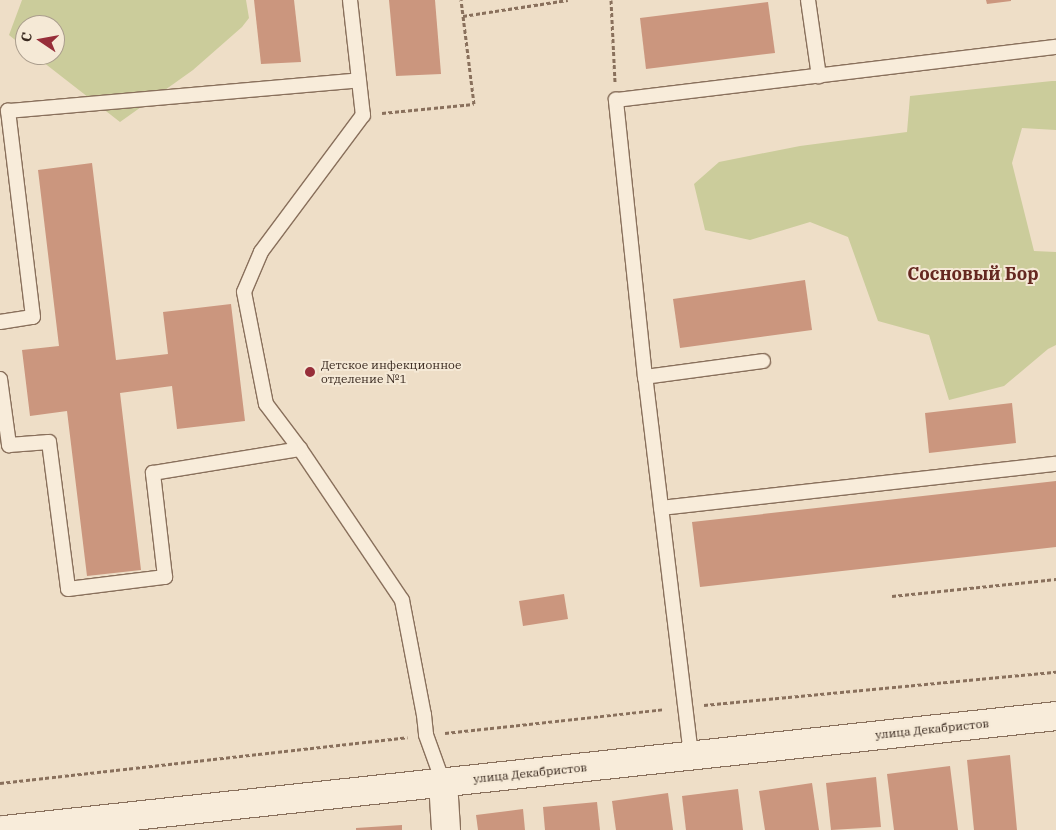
<!DOCTYPE html>
<meta charset="utf-8">
<style>
body{margin:0}
#map{position:relative;width:1056px;height:830px;overflow:hidden;background:#eedec7;font-family:"IBM Plex Serif",serif}
div>[style]{position:absolute}
.green>*{inset:0;background:#cbcc9b}
.building>*{inset:0;background:#cb967e}
.path>*{height:3px;margin-top:-1.5px;transform-origin:0;background:repeating-linear-gradient(90deg,#89705c 0 4px,transparent 0 6.5px)}
.roads{filter:drop-shadow(1px 0 #89705c) drop-shadow(-1px 0 #89705c) drop-shadow(0 1px #89705c) drop-shadow(0 -1px #89705c)}
.lane>*{height:14px;margin:-7px;padding:0 7px;transform-origin:7px;border-radius:7px;background:#f8ecda}
.street>*{height:28px;margin:-14px;padding:0 14px;transform-origin:14px;border-radius:14px;background:#f8ecda}
.secondary>*{height:28px;margin:-14px;padding:0 14px;transform-origin:14px;border-radius:14px;background:#f8ecda}
.dots>*{width:14px;height:14px;translate:-50% -50%;box-sizing:border-box;border:2px solid #f5e9d6;border-radius:50%}
span{translate:-50% -50%;white-space:nowrap;text-align:center;line-height:1.15;-webkit-text-stroke:4px #f5e9d6;paint-order:stroke}
.poi-label{font-size:12px;color:#3a2a20}
.left{translate:0 -50%;text-align:left}
.street-label{font-size:12px;color:#3a2a20}
.district-label{font-size:18px;color:#652820;font-weight:700}
.north{position:absolute;left:15px;top:15px;width:50px;height:50px;box-sizing:border-box;background:#f5e9d6;border:1px solid #aa9d8d;border-radius:50%;rotate:282deg;font-size:14px;font-weight:700;line-height:20px;text-align:center;color:#3a2a20}
.north::after{content:'';display:block;margin:auto;width:18px;height:22px;background:#972e39;clip-path:polygon(50% 0,100% 100%,50% 72%,0 100%)}
</style>
<div id="map">
<div class="green">
<i style="clip-path:polygon(22px 0,246px 0,249px 18px,242px 27px,193px 70px,120px 122px,34px 55px,55px 55px,55px 25px,25px 25px,25px 48px,9px 35px)"></i>
<i style="clip-path:polygon(1052px 81px,1056px 81px,1056px 130px,1022px 128px,1012px 163px,1034px 251px,1056px 252px,1056px 345px,1048px 349px,1004px 386px,949px 400px,929px 335px,878px 321px,848px 237px,810px 222px,750px 240px,705px 230px,694px 184px,719px 162px,800px 146px,907px 132px,910px 96px)"></i>
</div>
<div class="building">
<i style="clip-path:polygon(254px 0,294px 0,301px 62px,261px 64px)"></i>
<i style="clip-path:polygon(389px 0,435px 0,441px 74px,396px 76px)"></i>
<i style="clip-path:polygon(986px 0,1011px 0,1011px 1px,987px 4px)"></i>
<i style="clip-path:polygon(768px 2px,775px 53px,646px 69px,640px 18px)"></i>
<i style="clip-path:polygon(92px 163px,116px 360px,168px 354px,163px 312px,231px 304px,245px 421px,177px 429px,172px 386px,120px 393px,141px 570px,87px 576px,67px 411px,30px 416px,22px 350px,59px 346px,38px 170px)"></i>
<i style="clip-path:polygon(805px 280px,812px 330px,680px 348px,673px 299px)"></i>
<i style="clip-path:polygon(1012px 403px,1016px 443px,929px 453px,925px 413px)"></i>
<i style="clip-path:polygon(1056px 481px,1056px 547px,700px 587px,692px 522px)"></i>
<i style="clip-path:polygon(564px 594px,568px 619px,523px 626px,519px 601px)"></i>
<i style="clip-path:polygon(1010px 755px,1017px 830px,974px 830px,967px 760px)"></i>
<i style="clip-path:polygon(950px 766px,958px 830px,894px 830px,887px 774px)"></i>
<i style="clip-path:polygon(876px 777px,881px 827px,831px 830px,826px 783px)"></i>
<i style="clip-path:polygon(812px 783px,819px 830px,765px 830px,759px 791px)"></i>
<i style="clip-path:polygon(738px 789px,743px 830px,686px 830px,682px 796px)"></i>
<i style="clip-path:polygon(668px 793px,673px 830px,616px 830px,612px 801px)"></i>
<i style="clip-path:polygon(597px 802px,600px 830px,545px 830px,543px 807px)"></i>
<i style="clip-path:polygon(523px 809px,525px 830px,478px 830px,476px 815px)"></i>
<i style="clip-path:polygon(402px 825px,402px 830px,356px 830px,356px 828px)"></i>
</div>
<div class="path">
<i style="left:611px;top:0;width:82px;rotate:87.2deg"></i>
<i style="left:463px;top:16px;width:106px;rotate:-8.7deg"></i>
<i style="left:382px;top:113px;width:92px;rotate:-5.6deg"></i>
<i style="left:474px;top:104px;width:105px;rotate:-97.1deg"></i>
<i style="left:892px;top:596px;width:165px;rotate:-5.9deg"></i>
<i style="left:704px;top:705px;width:354px;rotate:-5.4deg"></i>
<i style="left:445px;top:733px;width:221px;rotate:-6.2deg"></i>
<i style="left:0;top:783px;width:410px;rotate:-6.4deg"></i>
</div>
<div class="roads">
<div class="lane">
<i style="left:350px;top:0;width:116px;rotate:83.6deg"></i>
<i style="left:363px;top:115px;width:171px;rotate:126.7deg"></i>
<i style="left:261px;top:252px;width:43px;rotate:113deg"></i>
<i style="left:244px;top:292px;width:114px;rotate:78.9deg"></i>
<i style="left:266px;top:404px;width:56px;rotate:52.9deg"></i>
<i style="left:300px;top:449px;width:182px;rotate:56deg"></i>
<i style="left:402px;top:600px;width:117px;rotate:79.2deg"></i>
<i style="left:424px;top:715px;width:20px;rotate:84deg"></i>
<i style="left:426px;top:735px;width:50px;rotate:70.1deg"></i>
<i style="left:808px;top:0;width:77px;rotate:81.8deg"></i>
<i style="left:0;top:322px;width:33px;rotate:-9deg"></i>
<i style="left:33px;top:317px;width:208px;rotate:-96.9deg"></i>
<i style="left:8px;top:111px;width:352px;rotate:-5deg"></i>
<i style="left:645px;top:377px;width:119px;rotate:-7.7deg"></i>
<i style="left:0;top:379px;width:67px;rotate:82.2deg"></i>
<i style="left:9px;top:445px;width:40px;rotate:-4.3deg"></i>
<i style="left:49px;top:442px;width:148px;rotate:82.6deg"></i>
<i style="left:68px;top:589px;width:98px;rotate:-7.1deg"></i>
<i style="left:165px;top:577px;width:105px;rotate:-96.6deg"></i>
<i style="left:153px;top:473px;width:149px;rotate:-9.3deg"></i>
<i style="left:661px;top:508px;width:397px;rotate:-6.4deg"></i>
<i style="left:691px;top:755px;width:381px;rotate:-96.9deg"></i>
<i style="left:645px;top:377px;width:279px;rotate:-96deg"></i>
<i style="left:616px;top:100px;width:443px;rotate:-6.9deg"></i>
</div>
<div class="street">
<i style="left:443px;top:782px;width:48px;rotate:86.4deg"></i>
</div>
<div class="secondary">
<i style="left:4px;top:830px;width:1058px;rotate:-6.18deg"></i>
</div>
</div>
<div class="dots">
<i style="left:310px;top:372px;background:#972e39"></i>
</div>
<div class="poi-label">
<span class="left" style="left:321px;top:372px">Детское инфекционное<br>отделение №1</span>
</div>
<div class="street-label">
<span style="left:932px;top:729px;rotate:-6deg">улица Декабристов</span>
<span style="left:530px;top:773px;rotate:-6deg">улица Декабристов</span>
</div>
<div class="district-label">
<span style="left:973px;top:274px">Сосновый Бор</span>
</div>
<div class="north">С</div>
</div>
